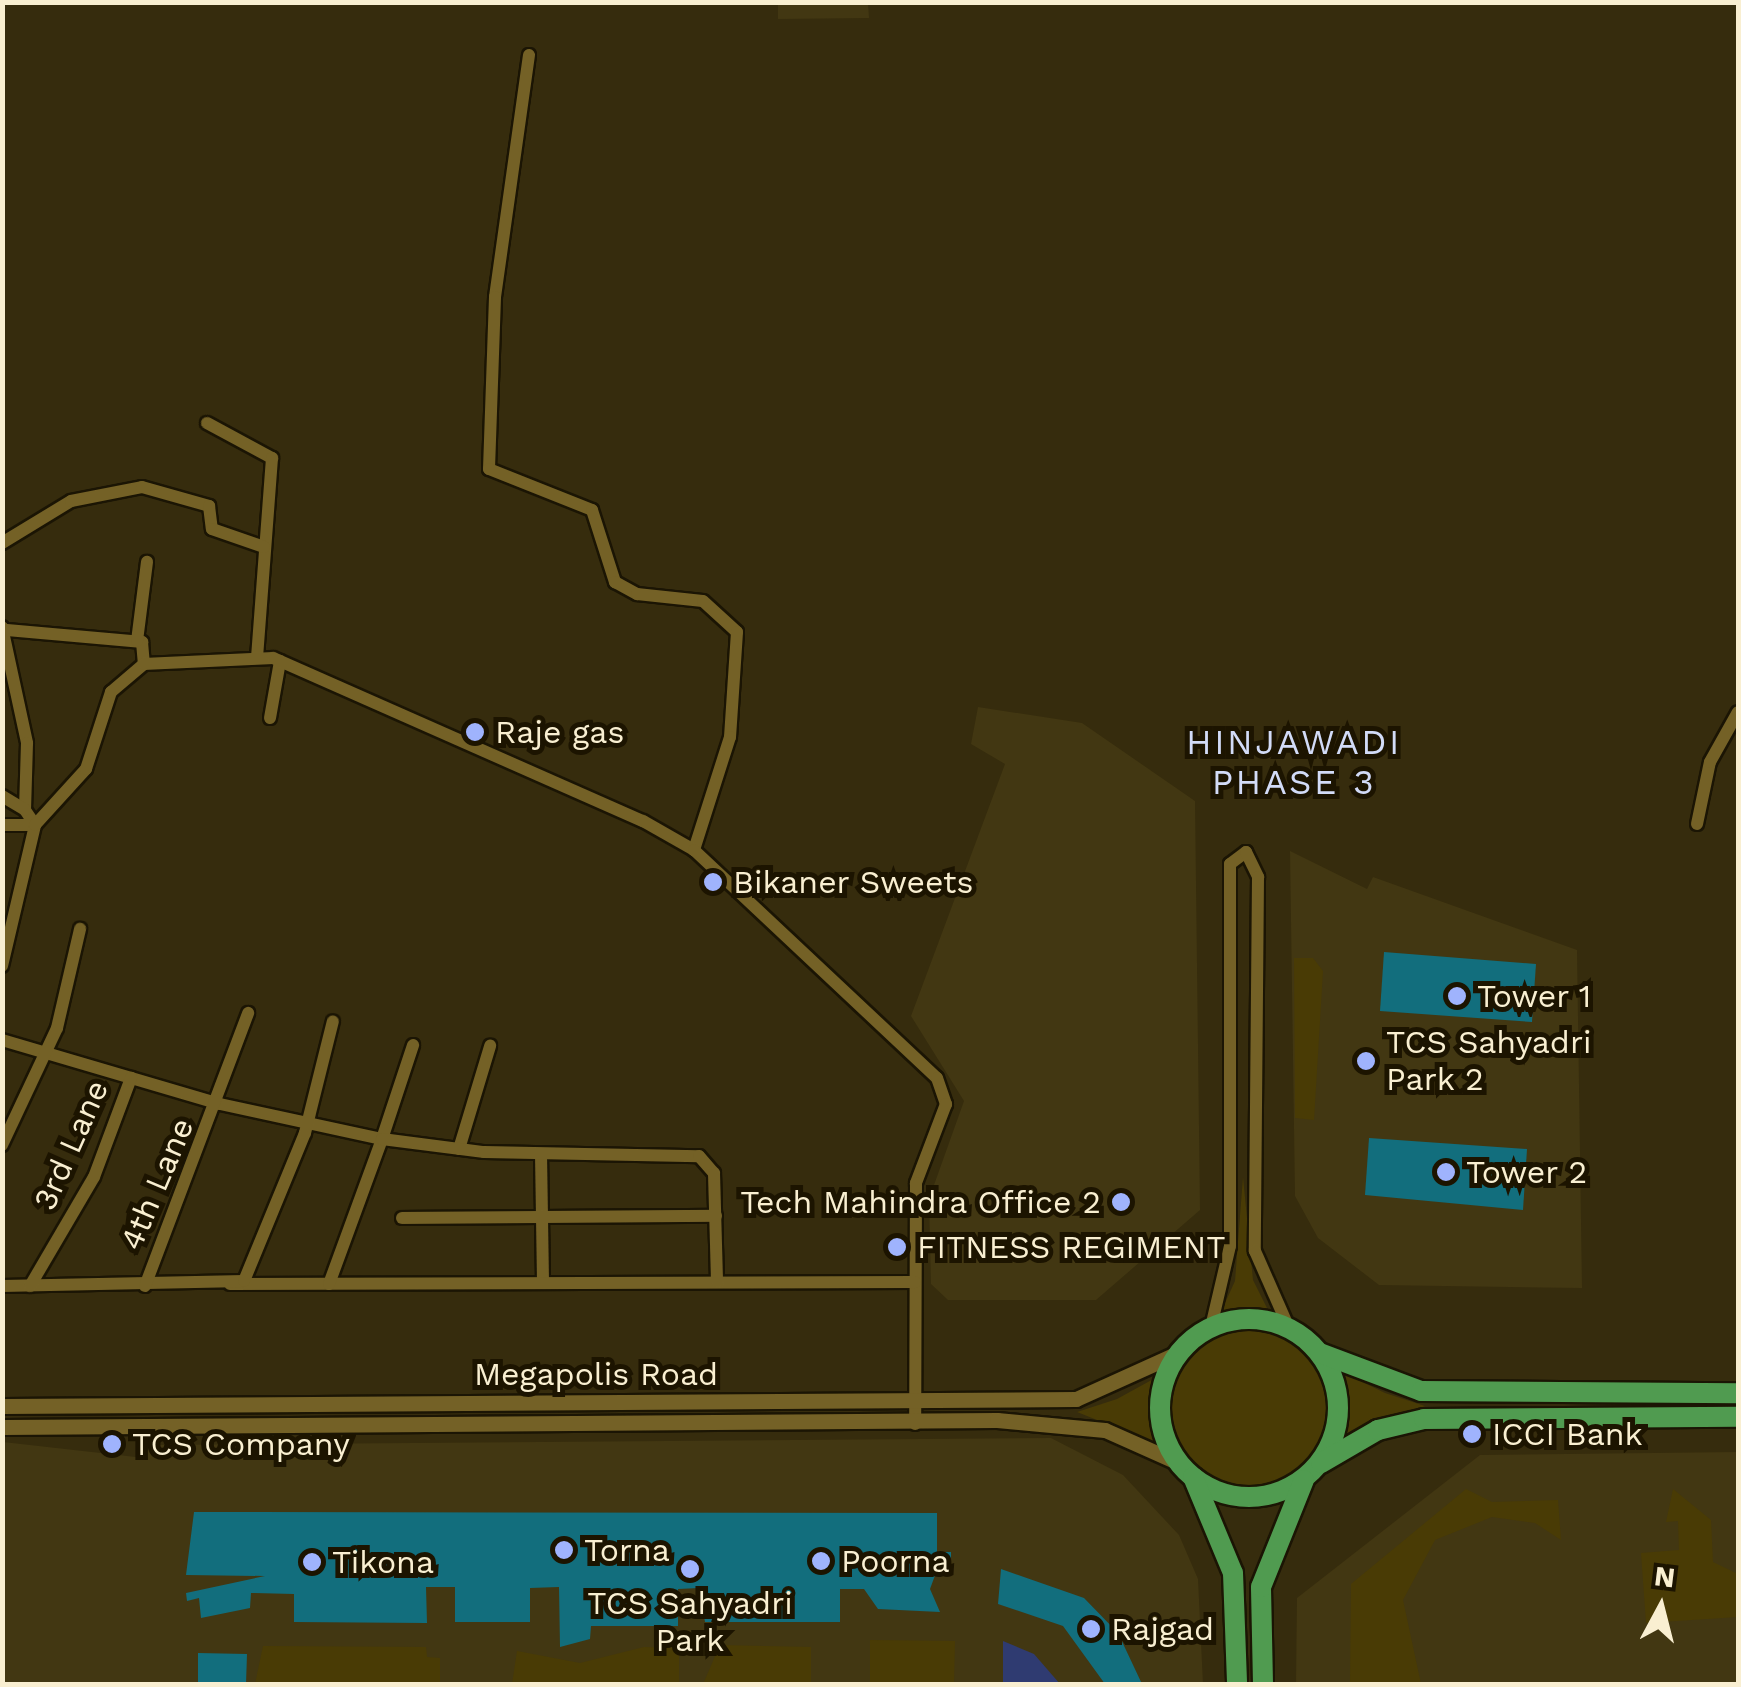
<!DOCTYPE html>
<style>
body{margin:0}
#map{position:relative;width:1741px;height:1687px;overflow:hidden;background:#362c0d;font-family:"Work Sans",sans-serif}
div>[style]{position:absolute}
.built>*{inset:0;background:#423712}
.green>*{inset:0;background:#493b05}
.round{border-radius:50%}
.water>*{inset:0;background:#2f3b71}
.building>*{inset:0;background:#126e7d}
.roads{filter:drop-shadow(2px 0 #1b1504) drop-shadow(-2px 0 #1b1504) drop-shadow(0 2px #1b1504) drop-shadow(0 -2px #1b1504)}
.minor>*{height:12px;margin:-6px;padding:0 6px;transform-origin:6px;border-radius:6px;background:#746126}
.tertiary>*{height:15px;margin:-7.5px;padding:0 7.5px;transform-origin:7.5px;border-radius:7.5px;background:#746126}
.primary>*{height:20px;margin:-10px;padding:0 10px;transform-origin:10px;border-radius:10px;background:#509b50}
.primary>.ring{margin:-10px;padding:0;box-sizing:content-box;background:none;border:20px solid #509b50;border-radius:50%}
.dots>*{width:28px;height:28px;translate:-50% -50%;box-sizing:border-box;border:5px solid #1c1400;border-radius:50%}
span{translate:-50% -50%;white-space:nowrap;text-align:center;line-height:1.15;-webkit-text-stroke:10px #1c1400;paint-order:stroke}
.poi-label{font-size:32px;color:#f9efd1}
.left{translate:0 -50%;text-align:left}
.right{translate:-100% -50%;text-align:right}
.street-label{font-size:32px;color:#f9efd1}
.neighbourhood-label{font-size:35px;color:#d2dbf7;letter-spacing:2.5px}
.frame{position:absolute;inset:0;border:5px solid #f9efd1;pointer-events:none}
.north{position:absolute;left:1611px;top:1557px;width:100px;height:100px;-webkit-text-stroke:8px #1c1400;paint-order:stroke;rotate:7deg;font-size:28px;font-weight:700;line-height:40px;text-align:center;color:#f9efd1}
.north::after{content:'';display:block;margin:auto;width:35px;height:45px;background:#f9efd1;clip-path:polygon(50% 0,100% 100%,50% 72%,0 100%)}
</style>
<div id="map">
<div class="built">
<i style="clip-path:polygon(778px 3px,868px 3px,869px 18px,778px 19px)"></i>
<i style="clip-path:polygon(978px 707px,1082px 723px,1195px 801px,1200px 1210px,1096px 1300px,948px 1300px,931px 1284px,929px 1199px,964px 1101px,911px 1016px,1005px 764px,971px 744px)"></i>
<i style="clip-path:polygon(1290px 851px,1367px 889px,1373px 877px,1577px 950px,1582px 1288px,1379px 1285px,1318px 1238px,1295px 1196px)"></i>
<i style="clip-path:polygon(1051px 1438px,1123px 1475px,1179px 1535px,1198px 1579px,1203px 1684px,3px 1684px,3px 1442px,136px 1457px,149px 1445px)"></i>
<i style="clip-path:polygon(1738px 1452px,1738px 1684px,1296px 1684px,1297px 1598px,1480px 1455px)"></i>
</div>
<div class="green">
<i style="clip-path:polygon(1294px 958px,1313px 958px,1323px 971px,1314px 1120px,1295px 1118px)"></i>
<i style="clip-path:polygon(1243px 1177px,1253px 1280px,1269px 1312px,1220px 1314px,1235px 1281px)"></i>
<i class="round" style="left:1169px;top:1328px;width:160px;height:160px"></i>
<i style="clip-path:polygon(1344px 1373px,1385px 1393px,1425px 1406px,1346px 1440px)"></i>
<i style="clip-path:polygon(1157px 1377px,1157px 1444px,1077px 1412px,1117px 1399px)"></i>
<i style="clip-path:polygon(1466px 1489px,1492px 1502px,1558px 1500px,1561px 1540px,1535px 1523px,1492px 1517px,1435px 1540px,1403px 1600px,1421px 1684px,1350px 1684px,1351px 1584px)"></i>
<i style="clip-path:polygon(1673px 1489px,1711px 1520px,1713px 1562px,1738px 1574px,1738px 1617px,1646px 1623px,1641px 1553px,1679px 1550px,1678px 1521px,1666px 1522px)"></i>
<i style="clip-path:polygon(870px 1640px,955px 1641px,954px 1684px,870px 1684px)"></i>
<i style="clip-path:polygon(720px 1645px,811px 1647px,811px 1684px,703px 1684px)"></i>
<i style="clip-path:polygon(263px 1646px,426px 1647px,427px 1657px,440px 1658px,440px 1684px,255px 1684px)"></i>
<i style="clip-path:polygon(644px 1647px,679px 1648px,679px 1684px,512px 1684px,517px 1651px,580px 1663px)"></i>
</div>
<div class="water">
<i style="clip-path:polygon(1003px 1641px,1034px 1654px,1060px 1684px,1003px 1684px)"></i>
</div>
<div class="building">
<i style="clip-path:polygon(1384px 952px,1536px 964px,1532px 1022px,1380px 1011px)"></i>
<i style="clip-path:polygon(1369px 1138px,1527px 1149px,1523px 1210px,1365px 1195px)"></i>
<i style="clip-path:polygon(194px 1512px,937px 1513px,937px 1552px,951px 1552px,951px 1570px,937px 1570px,930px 1589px,940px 1612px,878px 1609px,864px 1589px,840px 1589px,840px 1622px,705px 1622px,699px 1588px,678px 1589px,678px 1626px,591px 1626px,590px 1639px,560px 1647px,559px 1587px,530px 1588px,530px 1622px,455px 1622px,455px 1587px,426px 1587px,427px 1623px,294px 1622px,294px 1594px,251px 1593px,250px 1608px,201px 1618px,199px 1598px,187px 1601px,186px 1593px,265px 1576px,186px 1575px)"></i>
<i style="clip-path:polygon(1001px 1569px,1084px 1598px,1118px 1633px,1142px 1684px,1105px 1684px,1063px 1626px,998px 1604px)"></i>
<i style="clip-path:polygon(198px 1653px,247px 1654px,246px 1684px,198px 1684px)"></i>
</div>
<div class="roads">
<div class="minor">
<i style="left:529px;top:55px;width:244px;rotate:98deg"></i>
<i style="left:495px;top:297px;width:172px;rotate:92deg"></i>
<i style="left:489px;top:469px;width:111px;rotate:21.7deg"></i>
<i style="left:592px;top:510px;width:76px;rotate:72.3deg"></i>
<i style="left:615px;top:582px;width:25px;rotate:29deg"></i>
<i style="left:637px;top:594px;width:66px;rotate:6.1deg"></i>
<i style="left:703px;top:601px;width:46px;rotate:42.4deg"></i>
<i style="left:737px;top:632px;width:105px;rotate:93.8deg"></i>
<i style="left:730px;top:737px;width:119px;rotate:107.7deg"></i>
<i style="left:207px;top:423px;width:74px;rotate:28.3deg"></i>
<i style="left:272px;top:458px;width:200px;rotate:94.3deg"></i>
<i style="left:2px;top:543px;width:81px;rotate:-31.3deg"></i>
<i style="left:71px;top:501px;width:72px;rotate:-11.2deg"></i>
<i style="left:142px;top:487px;width:70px;rotate:15.8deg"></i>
<i style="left:209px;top:506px;width:23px;rotate:83deg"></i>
<i style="left:212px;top:529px;width:55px;rotate:19.1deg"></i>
<i style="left:2px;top:627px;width:119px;rotate:77.8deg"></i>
<i style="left:27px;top:743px;width:67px;rotate:91.7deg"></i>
<i style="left:25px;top:810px;width:18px;rotate:56deg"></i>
<i style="left:7px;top:630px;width:136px;rotate:5.1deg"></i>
<i style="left:142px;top:642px;width:22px;rotate:85deg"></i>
<i style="left:137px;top:641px;width:80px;rotate:-82.8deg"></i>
<i style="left:270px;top:718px;width:58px;rotate:-80deg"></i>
<i style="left:2px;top:796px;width:27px;rotate:31deg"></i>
<i style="left:1697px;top:824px;width:63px;rotate:-78.2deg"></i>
<i style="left:1710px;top:762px;width:57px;rotate:-60.8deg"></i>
<i style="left:2px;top:825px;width:33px"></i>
<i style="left:2px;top:966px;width:145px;rotate:-76.8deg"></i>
<i style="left:35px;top:825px;width:76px;rotate:-47.7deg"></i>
<i style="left:86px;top:769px;width:81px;rotate:-72deg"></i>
<i style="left:111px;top:692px;width:43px;rotate:-40.3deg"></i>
<i style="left:144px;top:664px;width:129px;rotate:-2.7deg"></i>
<i style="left:273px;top:658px;width:404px;rotate:23.8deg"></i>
<i style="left:643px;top:821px;width:59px;rotate:29.6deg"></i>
<i style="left:694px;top:850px;width:333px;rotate:43.2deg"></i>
<i style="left:937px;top:1078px;width:28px;rotate:71deg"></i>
<i style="left:946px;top:1104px;width:85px;rotate:110.8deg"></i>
<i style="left:916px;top:1183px;width:241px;rotate:90.2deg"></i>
<i style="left:2px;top:1040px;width:227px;rotate:16.4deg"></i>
<i style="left:220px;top:1104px;width:166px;rotate:12.2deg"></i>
<i style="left:382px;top:1139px;width:99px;rotate:-71.7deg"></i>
<i style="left:2px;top:1145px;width:129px;rotate:-64.8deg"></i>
<i style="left:57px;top:1028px;width:102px;rotate:-76.9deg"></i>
<i style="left:459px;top:1149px;width:108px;rotate:-73.2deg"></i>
<i style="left:541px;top:1154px;width:129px;rotate:89.1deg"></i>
<i style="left:402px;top:1218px;width:314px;rotate:-0.4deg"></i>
<i style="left:230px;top:1284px;width:685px;rotate:-0.17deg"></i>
<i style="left:329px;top:1284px;width:154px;rotate:-69.9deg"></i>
<i style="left:382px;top:1139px;width:103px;rotate:7.3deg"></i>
<i style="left:484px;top:1152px;width:215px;rotate:1.1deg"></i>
<i style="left:699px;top:1156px;width:23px;rotate:49deg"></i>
<i style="left:714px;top:1173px;width:109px;rotate:88.4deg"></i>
<i style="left:2px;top:1286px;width:242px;rotate:-1.2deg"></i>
<i style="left:244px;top:1281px;width:160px;rotate:-67.6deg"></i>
<i style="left:305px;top:1133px;width:115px;rotate:-76deg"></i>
<i style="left:30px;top:1286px;width:126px;rotate:-59.6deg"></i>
<i style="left:94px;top:1177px;width:106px;rotate:-69.5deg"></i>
<i style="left:145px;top:1286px;width:292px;rotate:-69.3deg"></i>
<i style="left:1211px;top:1327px;width:83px;rotate:-76.8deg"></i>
<i style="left:1230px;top:1246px;width:382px;rotate:-90deg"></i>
<i style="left:1230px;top:864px;width:20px;rotate:-37deg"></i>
<i style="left:1246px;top:852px;width:28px;rotate:64deg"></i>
<i style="left:1258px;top:877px;width:374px;rotate:90.5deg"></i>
<i style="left:1255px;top:1251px;width:84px;rotate:66.2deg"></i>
</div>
<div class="tertiary">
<i style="left:2px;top:1406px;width:1074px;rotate:-0.37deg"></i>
<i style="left:1076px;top:1399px;width:114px;rotate:-24.3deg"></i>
<i style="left:2px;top:1427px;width:995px;rotate:-0.4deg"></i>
<i style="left:997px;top:1420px;width:108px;rotate:5.3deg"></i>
<i style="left:1105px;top:1430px;width:81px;rotate:24deg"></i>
</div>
<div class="primary">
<i class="ring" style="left:1160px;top:1319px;width:158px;height:158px"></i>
<i style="left:1320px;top:1353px;width:108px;rotate:20.6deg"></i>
<i style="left:1421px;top:1391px;width:317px;rotate:0.4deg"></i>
<i style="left:1321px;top:1463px;width:66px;rotate:-30.1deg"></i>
<i style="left:1378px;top:1430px;width:47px;rotate:-13.4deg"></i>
<i style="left:1424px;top:1419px;width:314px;rotate:-0.4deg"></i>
<i style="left:1193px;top:1477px;width:104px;rotate:67.4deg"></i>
<i style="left:1233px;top:1573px;width:111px;rotate:87.9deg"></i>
<i style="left:1263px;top:1684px;width:97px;rotate:-91.2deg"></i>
<i style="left:1261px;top:1587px;width:115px;rotate:-68.1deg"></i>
</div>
</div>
<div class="dots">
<i style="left:475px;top:732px;background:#9fb3fd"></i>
<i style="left:713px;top:882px;background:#9fb3fd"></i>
<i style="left:1457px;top:996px;background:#9fb3fd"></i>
<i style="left:1366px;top:1061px;background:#9fb3fd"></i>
<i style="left:1446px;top:1172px;background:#9fb3fd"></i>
<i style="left:1121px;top:1202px;background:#9fb3fd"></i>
<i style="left:897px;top:1247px;background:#9fb3fd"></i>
<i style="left:1472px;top:1434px;background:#9fb3fd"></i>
<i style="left:112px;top:1444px;background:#9fb3fd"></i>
<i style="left:564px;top:1550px;background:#9fb3fd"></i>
<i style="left:821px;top:1561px;background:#9fb3fd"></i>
<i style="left:312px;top:1562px;background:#9fb3fd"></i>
<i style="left:690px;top:1569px;background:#9fb3fd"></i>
<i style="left:1091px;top:1629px;background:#9fb3fd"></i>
</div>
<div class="poi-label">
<span class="left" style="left:495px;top:732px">Raje gas</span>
<span class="left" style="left:733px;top:882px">Bikaner Sweets</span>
<span class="left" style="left:1477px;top:996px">Tower 1</span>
<span class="left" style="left:1386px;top:1061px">TCS Sahyadri<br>Park 2</span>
<span class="left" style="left:1466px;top:1172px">Tower 2</span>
<span class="right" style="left:1101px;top:1202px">Tech Mahindra Office 2</span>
<span class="left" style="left:917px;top:1247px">FITNESS REGIMENT</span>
<span class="left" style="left:1492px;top:1434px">ICCI Bank</span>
<span class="left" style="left:132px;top:1444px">TCS Company</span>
<span class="left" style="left:584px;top:1550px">Torna</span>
<span class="left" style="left:841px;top:1561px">Poorna</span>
<span class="left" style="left:332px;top:1562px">Tikona</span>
<span style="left:690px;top:1622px">TCS Sahyadri<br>Park</span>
<span class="left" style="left:1111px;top:1629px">Rajgad</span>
</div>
<div class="street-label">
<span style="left:71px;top:1145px;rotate:-66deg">3rd Lane</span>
<span style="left:157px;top:1184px;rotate:-67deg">4th Lane</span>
<span style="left:596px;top:1374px">Megapolis Road</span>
</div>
<div class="neighbourhood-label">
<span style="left:1294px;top:762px">HINJAWADI<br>PHASE 3</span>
</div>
<div class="frame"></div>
<div class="north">N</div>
</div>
